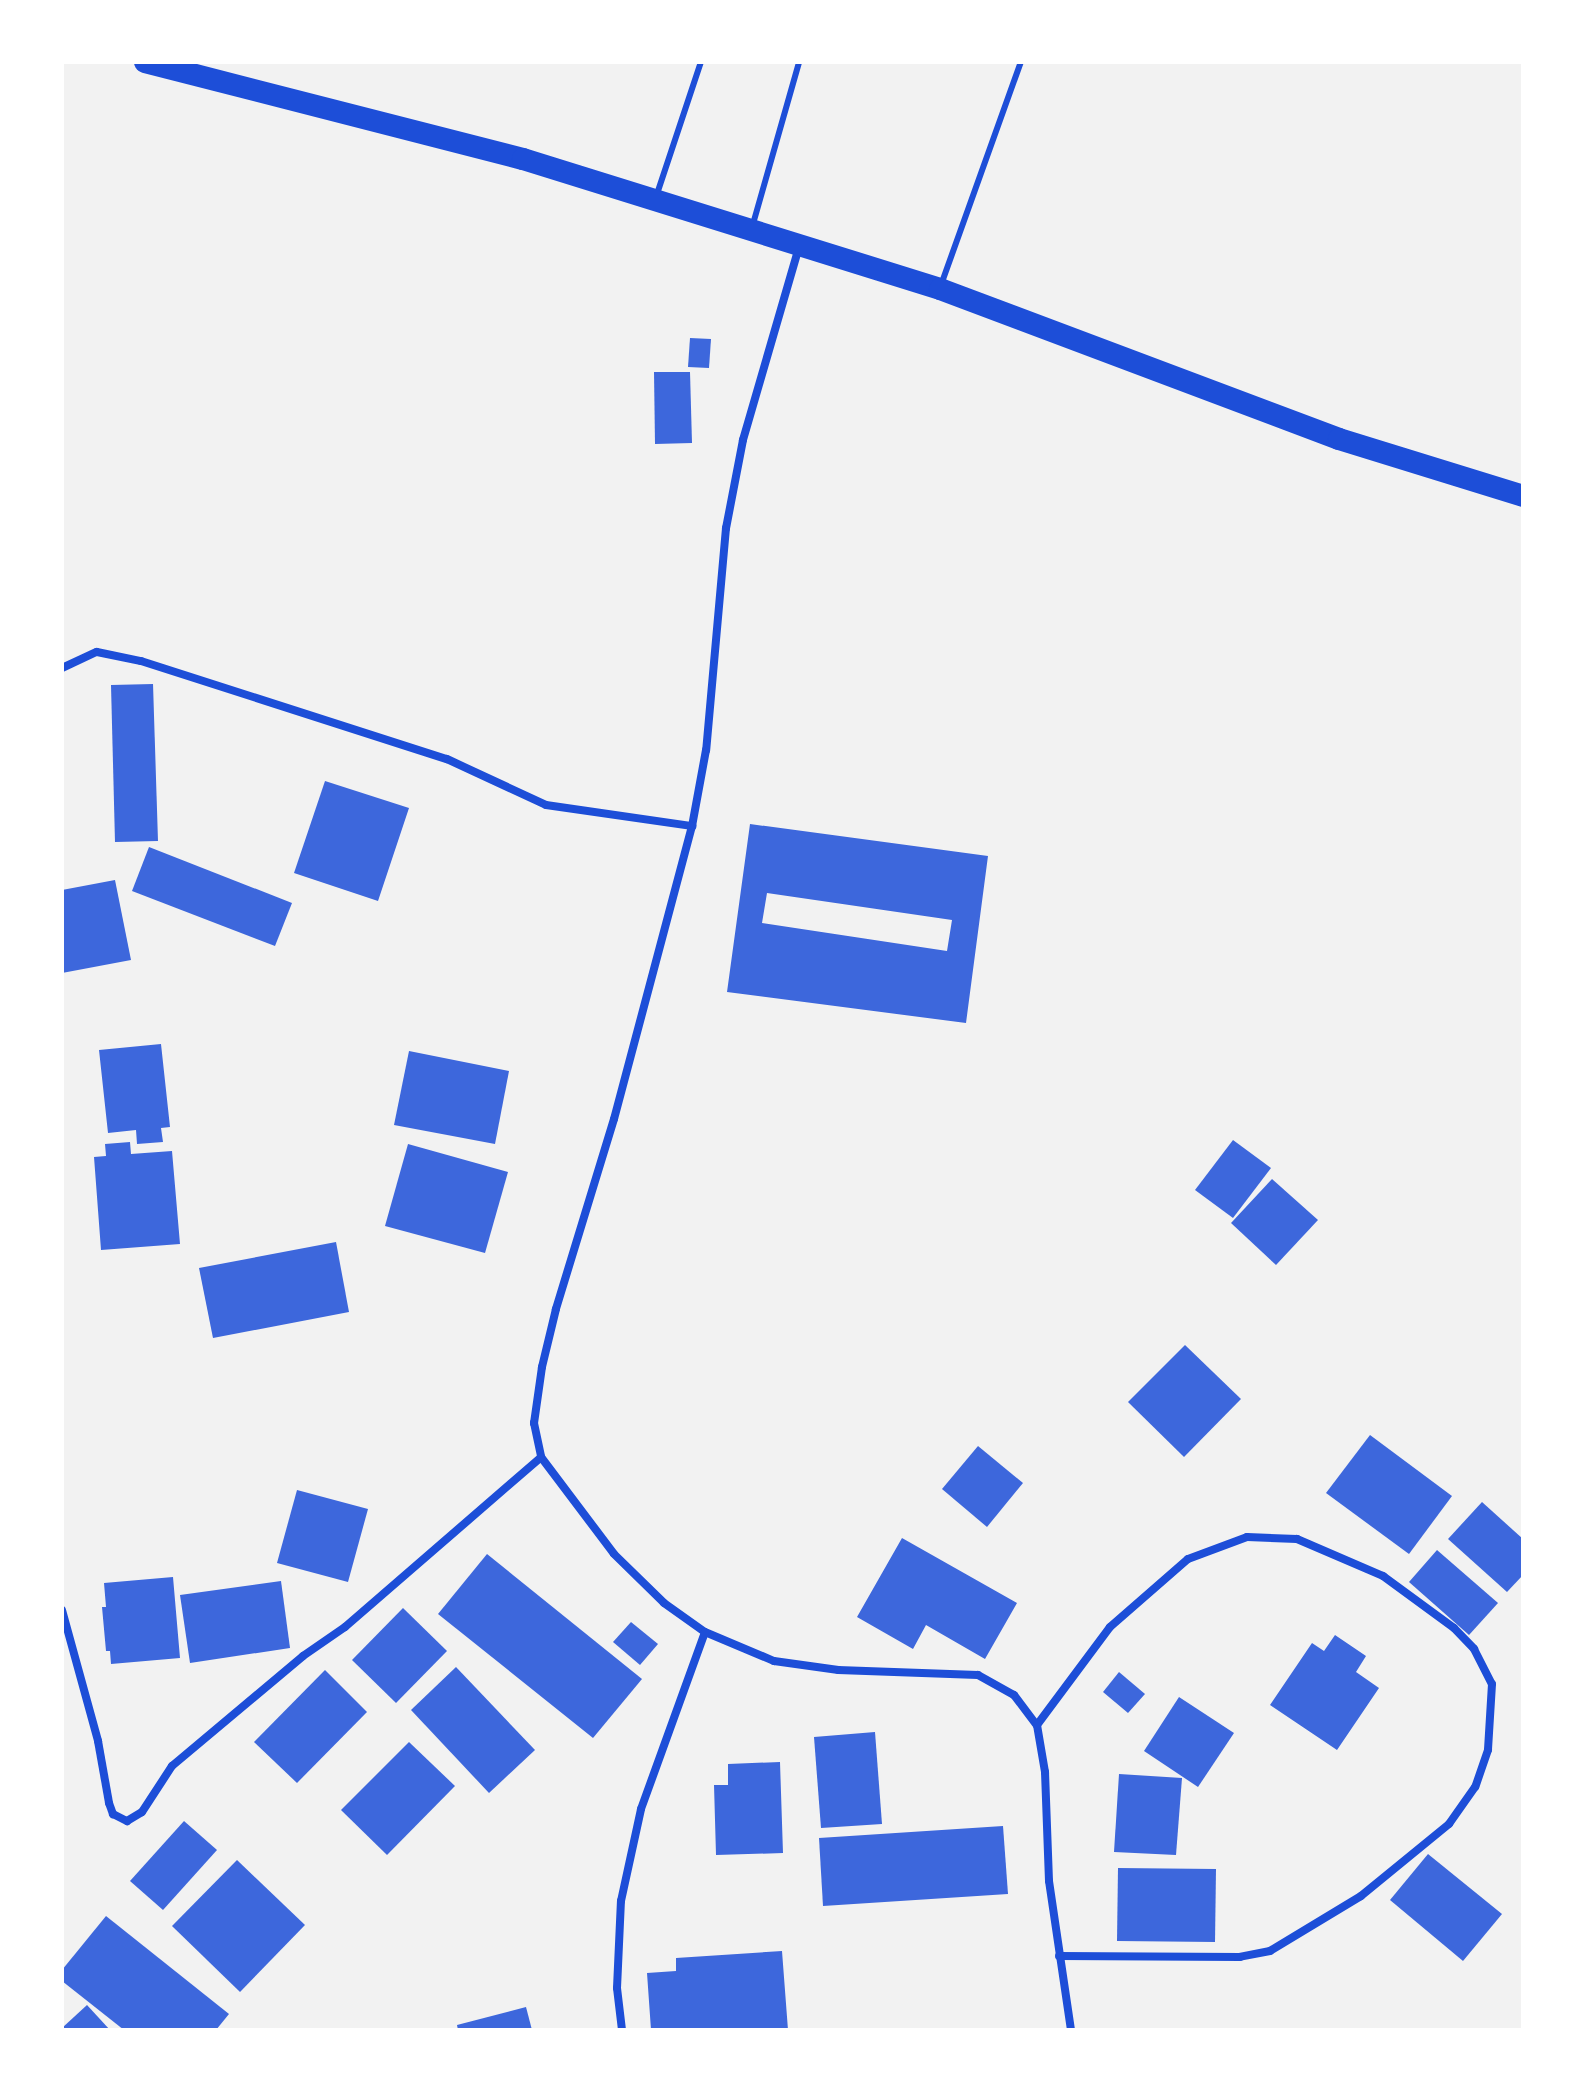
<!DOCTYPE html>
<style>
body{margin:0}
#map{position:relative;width:1585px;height:2092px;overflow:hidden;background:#f2f2f2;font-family:"Noto Sans",sans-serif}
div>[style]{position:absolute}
.building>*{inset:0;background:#3d67dc}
.service>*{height:6px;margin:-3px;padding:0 3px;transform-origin:3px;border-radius:3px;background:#1d4ed8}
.minor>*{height:8px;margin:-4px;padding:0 4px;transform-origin:4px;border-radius:4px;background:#1d4ed8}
.trunk>*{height:22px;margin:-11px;padding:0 11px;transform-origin:11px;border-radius:11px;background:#1d4ed8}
span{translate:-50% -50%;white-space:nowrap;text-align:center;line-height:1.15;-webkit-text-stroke:6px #fff;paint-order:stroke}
.frame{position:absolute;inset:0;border:64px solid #fff;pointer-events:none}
</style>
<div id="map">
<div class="building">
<i style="clip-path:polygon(690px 338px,711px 339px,709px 368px,688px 367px)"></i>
<i style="clip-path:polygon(654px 372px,690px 372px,692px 443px,655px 444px)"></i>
<i style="clip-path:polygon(153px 684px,158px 841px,115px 842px,111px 685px)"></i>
<i style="clip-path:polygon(325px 781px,409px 808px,378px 901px,294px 873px)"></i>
<i style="clip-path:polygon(evenodd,750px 824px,988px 856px,966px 1023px,727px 992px,750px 824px,767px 893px,952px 920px,947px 951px,762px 923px,767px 893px)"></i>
<i style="clip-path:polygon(149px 847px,292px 903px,275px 946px,132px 891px)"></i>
<i style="clip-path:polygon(115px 880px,131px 960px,62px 973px,62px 890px)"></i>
<i style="clip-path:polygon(161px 1044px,170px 1127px,161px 1128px,163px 1142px,137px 1144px,136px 1130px,108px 1133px,99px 1050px)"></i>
<i style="clip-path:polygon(409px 1051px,509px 1071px,495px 1144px,394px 1125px)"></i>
<i style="clip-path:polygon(1233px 1140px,1271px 1168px,1233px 1218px,1195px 1190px)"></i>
<i style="clip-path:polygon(130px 1142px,131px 1154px,172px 1151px,180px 1244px,101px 1250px,94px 1157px,106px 1156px,105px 1144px)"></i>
<i style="clip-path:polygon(408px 1144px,508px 1172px,485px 1253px,385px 1226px)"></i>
<i style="clip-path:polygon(1272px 1179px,1318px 1220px,1276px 1265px,1231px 1223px)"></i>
<i style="clip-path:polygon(336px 1242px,349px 1312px,213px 1338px,199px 1268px)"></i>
<i style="clip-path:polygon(1185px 1345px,1241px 1399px,1184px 1457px,1128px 1402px)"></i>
<i style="clip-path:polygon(1370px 1435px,1452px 1496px,1409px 1554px,1326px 1493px)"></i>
<i style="clip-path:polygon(978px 1446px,1023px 1483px,987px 1527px,942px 1489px)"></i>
<i style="clip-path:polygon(297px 1490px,368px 1509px,348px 1582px,277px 1563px)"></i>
<i style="clip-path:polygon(1482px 1502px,1523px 1539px,1523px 1575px,1507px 1592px,1448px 1539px)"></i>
<i style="clip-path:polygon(902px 1538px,1017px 1603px,985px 1659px,926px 1625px,913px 1649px,857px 1617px)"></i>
<i style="clip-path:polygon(1437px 1550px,1498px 1603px,1469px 1635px,1409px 1582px)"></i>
<i style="clip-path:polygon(487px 1554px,642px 1679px,593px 1738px,438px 1614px)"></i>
<i style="clip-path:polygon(173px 1577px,180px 1658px,111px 1664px,110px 1651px,106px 1651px,102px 1607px,106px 1607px,104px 1583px)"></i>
<i style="clip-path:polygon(281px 1581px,290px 1648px,190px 1663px,180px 1595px)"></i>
<i style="clip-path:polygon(403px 1608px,447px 1651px,396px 1703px,352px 1660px)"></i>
<i style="clip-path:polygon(631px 1622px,658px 1644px,640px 1665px,613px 1642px)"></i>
<i style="clip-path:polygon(1335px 1635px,1366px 1656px,1356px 1672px,1379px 1688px,1337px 1750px,1270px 1705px,1312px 1643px,1324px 1651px)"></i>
<i style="clip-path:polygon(456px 1667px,535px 1750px,489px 1793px,411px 1710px)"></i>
<i style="clip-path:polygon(325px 1670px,367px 1712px,297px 1783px,254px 1742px)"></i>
<i style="clip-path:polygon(1119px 1672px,1145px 1694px,1128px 1713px,1103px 1692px)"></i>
<i style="clip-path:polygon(1179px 1697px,1234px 1733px,1198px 1787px,1144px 1751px)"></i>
<i style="clip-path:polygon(875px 1732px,882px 1824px,821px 1828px,814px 1737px)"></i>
<i style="clip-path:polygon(409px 1742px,455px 1786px,387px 1855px,341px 1810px)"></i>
<i style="clip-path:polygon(780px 1762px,783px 1853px,716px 1855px,714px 1785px,728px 1785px,728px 1764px)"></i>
<i style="clip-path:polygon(1119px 1774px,1182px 1778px,1176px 1855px,1114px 1852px)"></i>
<i style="clip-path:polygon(184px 1821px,217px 1850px,163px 1910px,130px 1881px)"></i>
<i style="clip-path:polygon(1003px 1826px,1008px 1894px,823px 1906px,819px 1838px)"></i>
<i style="clip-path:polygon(1428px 1854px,1502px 1914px,1463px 1961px,1390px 1900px)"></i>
<i style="clip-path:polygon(237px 1860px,305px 1925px,240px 1992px,172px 1926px)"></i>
<i style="clip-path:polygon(1118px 1868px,1216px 1869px,1215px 1942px,1117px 1941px)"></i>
<i style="clip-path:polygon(106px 1916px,229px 2014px,216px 2030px,124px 2030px,62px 1981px,62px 1970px)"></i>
<i style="clip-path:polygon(782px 1951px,788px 2030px,651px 2030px,647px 1973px,676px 1971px,676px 1958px)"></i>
<i style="clip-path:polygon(87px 2005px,110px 2030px,62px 2030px,62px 2028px)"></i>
<i style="clip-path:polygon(526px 2007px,532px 2030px,458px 2030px,457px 2025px)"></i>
</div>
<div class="service">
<i style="left:656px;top:197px;width:142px;rotate:-71.6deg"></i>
<i style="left:753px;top:224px;width:168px;rotate:-74.1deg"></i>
<i style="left:941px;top:285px;width:237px;rotate:-70.3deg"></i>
</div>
<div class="minor">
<i style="left:799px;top:247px;width:201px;rotate:106.2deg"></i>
<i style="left:743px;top:440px;width:90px;rotate:100.9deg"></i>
<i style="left:726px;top:528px;width:223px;rotate:95.1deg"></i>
<i style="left:706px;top:750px;width:77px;rotate:100.4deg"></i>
<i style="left:692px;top:826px;width:303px;rotate:104.9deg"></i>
<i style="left:614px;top:1119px;width:199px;rotate:107deg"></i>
<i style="left:556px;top:1309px;width:60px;rotate:103.6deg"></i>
<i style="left:542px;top:1367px;width:57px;rotate:98.1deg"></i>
<i style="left:534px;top:1423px;width:35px;rotate:78deg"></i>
<i style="left:541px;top:1457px;width:121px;rotate:53deg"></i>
<i style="left:614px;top:1554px;width:70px;rotate:44.4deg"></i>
<i style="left:664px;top:1603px;width:50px;rotate:35.3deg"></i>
<i style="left:705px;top:1632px;width:75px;rotate:22.8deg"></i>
<i style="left:774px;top:1661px;width:65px;rotate:8deg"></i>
<i style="left:838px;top:1670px;width:140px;rotate:2deg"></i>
<i style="left:978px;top:1675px;width:41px;rotate:29.1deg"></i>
<i style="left:1014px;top:1695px;width:38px;rotate:53deg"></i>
<i style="left:1037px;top:1725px;width:48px;rotate:80.3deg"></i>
<i style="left:1045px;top:1772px;width:109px;rotate:87.9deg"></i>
<i style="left:1049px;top:1881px;width:151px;rotate:81.6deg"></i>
<i style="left:62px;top:668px;width:38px;rotate:-25deg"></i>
<i style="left:97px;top:652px;width:45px;rotate:11.6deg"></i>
<i style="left:141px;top:661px;width:321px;rotate:17.8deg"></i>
<i style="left:447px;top:759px;width:109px;rotate:24.9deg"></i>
<i style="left:546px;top:805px;width:148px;rotate:8.2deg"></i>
<i style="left:62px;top:1610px;width:136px;rotate:74.6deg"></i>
<i style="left:98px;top:1741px;width:63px;rotate:79.9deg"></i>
<i style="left:109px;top:1803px;width:12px;rotate:70deg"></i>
<i style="left:113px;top:1814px;width:16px;rotate:27deg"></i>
<i style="left:127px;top:1821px;width:17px;rotate:-31deg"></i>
<i style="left:142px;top:1812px;width:55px;rotate:-56.9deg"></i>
<i style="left:172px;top:1766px;width:171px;rotate:-40deg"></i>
<i style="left:303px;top:1656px;width:51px;rotate:-34.6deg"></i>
<i style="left:345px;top:1627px;width:259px;rotate:-40.9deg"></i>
<i style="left:1037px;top:1725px;width:122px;rotate:-53.3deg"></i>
<i style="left:1110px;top:1627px;width:103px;rotate:-41.1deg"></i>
<i style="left:1188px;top:1559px;width:63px;rotate:-20.4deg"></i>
<i style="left:1247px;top:1537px;width:50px;rotate:2.3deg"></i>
<i style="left:1297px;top:1539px;width:94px;rotate:23.3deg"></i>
<i style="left:1383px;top:1576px;width:88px;rotate:36.2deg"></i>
<i style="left:1454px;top:1628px;width:29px;rotate:46deg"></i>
<i style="left:1474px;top:1649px;width:39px;rotate:63deg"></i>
<i style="left:1492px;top:1684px;width:66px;rotate:93.5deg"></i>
<i style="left:1488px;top:1750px;width:39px;rotate:109deg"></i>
<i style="left:1475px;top:1787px;width:45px;rotate:125.1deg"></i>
<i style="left:1449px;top:1824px;width:114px;rotate:140.7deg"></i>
<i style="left:1361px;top:1896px;width:106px;rotate:148.9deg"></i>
<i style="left:1270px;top:1951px;width:31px;rotate:169deg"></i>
<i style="left:1240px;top:1957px;width:181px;rotate:-179.7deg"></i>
<i style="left:622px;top:2030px;width:42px;rotate:-96.8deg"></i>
<i style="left:617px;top:1988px;width:87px;rotate:-87.4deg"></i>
<i style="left:621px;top:1901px;width:94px;rotate:-77.7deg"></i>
<i style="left:641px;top:1809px;width:188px;rotate:-70.1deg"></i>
</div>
<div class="trunk">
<i style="left:145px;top:62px;width:390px;rotate:14.4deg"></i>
<i style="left:523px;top:159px;width:437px;rotate:17.3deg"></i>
<i style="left:940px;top:289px;width:426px;rotate:20.6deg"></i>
<i style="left:1339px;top:439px;width:193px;rotate:17.2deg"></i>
</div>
<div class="frame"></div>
</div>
